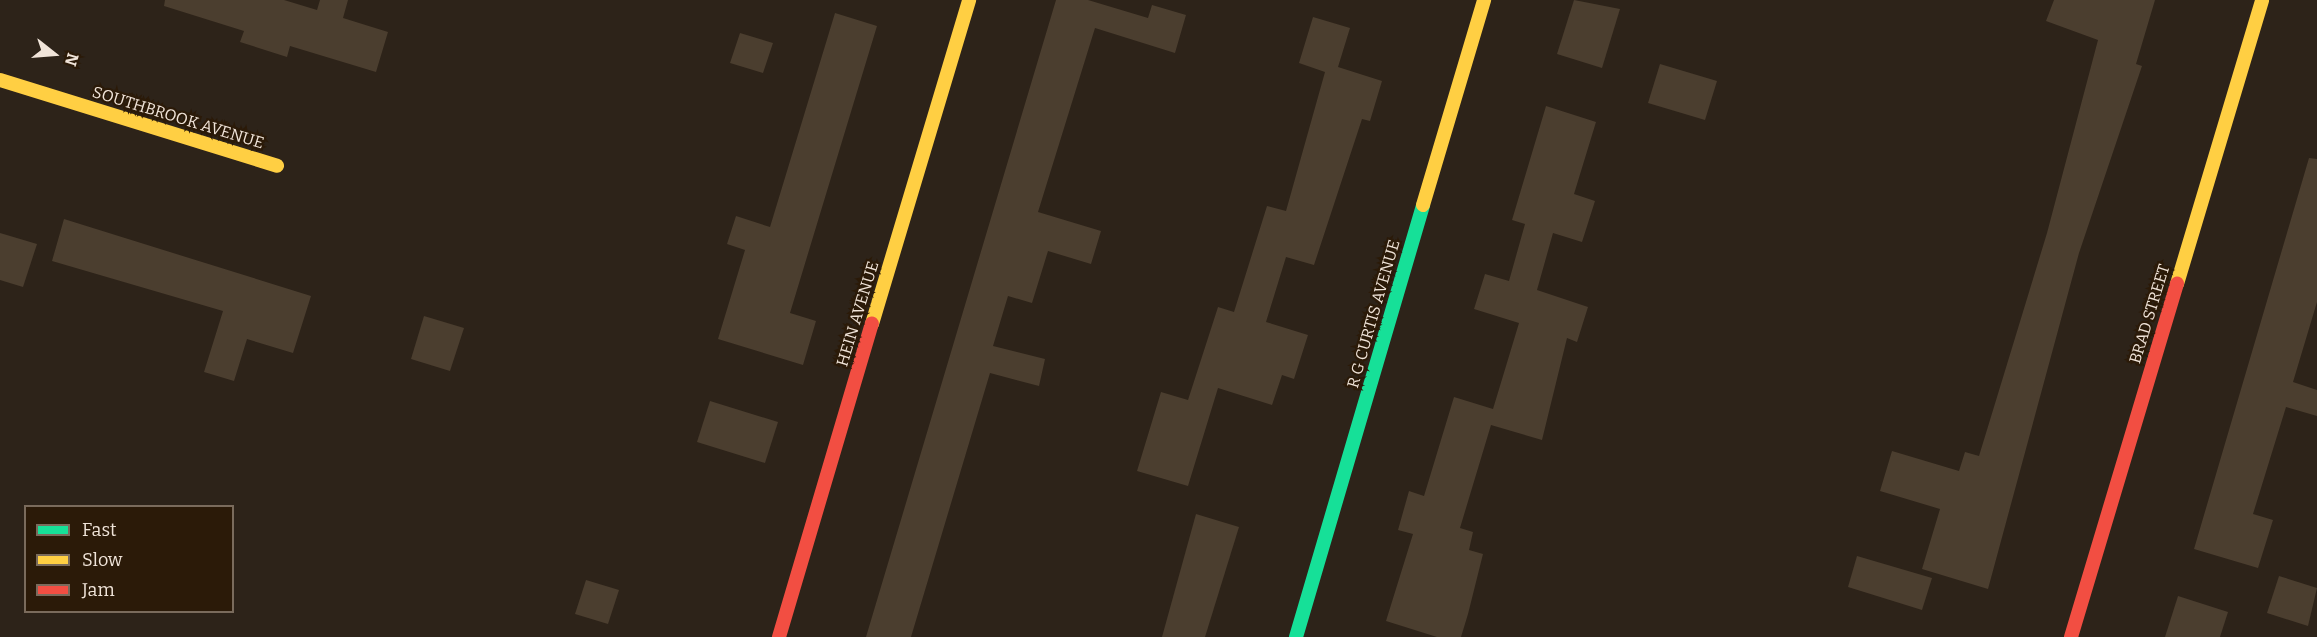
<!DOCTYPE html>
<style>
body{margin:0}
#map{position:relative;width:2317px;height:637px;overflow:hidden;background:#2d2319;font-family:Bitter,serif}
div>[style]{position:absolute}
.building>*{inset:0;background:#4b3e2f}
.fast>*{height:14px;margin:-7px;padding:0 7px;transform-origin:7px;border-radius:7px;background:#16e098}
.slow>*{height:14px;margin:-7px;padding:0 7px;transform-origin:7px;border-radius:7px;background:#ffcf43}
.jam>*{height:14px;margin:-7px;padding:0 7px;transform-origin:7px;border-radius:7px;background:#f24e42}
span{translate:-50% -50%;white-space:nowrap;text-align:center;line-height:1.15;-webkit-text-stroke:4.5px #2b1a08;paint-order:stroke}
.street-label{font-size:16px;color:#f0e4d9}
.legend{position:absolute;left:24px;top:505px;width:210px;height:108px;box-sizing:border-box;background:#2b1a08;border:2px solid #7a6b5c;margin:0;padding:8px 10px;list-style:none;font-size:18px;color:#f0e4d9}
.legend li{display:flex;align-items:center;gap:12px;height:30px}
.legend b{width:30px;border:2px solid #7a6b5c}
.north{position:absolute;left:24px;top:24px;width:60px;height:60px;-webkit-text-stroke:4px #2b1a08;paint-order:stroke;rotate:107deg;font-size:16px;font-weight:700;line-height:24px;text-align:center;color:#f0e4d9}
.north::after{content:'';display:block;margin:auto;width:21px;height:27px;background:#f0e4d9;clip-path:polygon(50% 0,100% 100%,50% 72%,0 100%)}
</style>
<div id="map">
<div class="building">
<i style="clip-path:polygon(165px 0,284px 0,317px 10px,320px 0,348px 0,343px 18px,388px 32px,376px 72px,290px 46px,287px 57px,240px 42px,244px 31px,164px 6px)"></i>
<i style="clip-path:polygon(1056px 0,1088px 0,1148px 18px,1152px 5px,1186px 15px,1175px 53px,1095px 28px,1038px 212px,1101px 231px,1091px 264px,1048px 251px,1032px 303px,1008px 296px,993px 346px,1045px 359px,1039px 386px,990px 373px,911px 637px,866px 637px)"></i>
<i style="clip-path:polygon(1574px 0,1620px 9px,1602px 68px,1557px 54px)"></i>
<i style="clip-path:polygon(2054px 0,2155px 0,2136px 64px,2142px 66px,2079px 253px,1988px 589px,1922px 569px,1940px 509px,1880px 491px,1892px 451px,1959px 471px,1965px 452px,1979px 456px,2047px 233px,2098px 40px,2046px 21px)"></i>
<i style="clip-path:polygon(835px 13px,877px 26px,790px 313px,816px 321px,803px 365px,718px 339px,745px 250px,727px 244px,736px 216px,770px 227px)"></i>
<i style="clip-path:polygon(1313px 17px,1350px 28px,1338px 67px,1382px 81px,1370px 121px,1362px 119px,1314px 265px,1286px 257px,1266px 322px,1308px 335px,1294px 379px,1282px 375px,1272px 405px,1218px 388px,1188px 486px,1137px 471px,1161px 392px,1188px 400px,1218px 307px,1234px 312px,1267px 206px,1286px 211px,1325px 72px,1299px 63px)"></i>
<i style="clip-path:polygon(740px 33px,773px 43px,763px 73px,730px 63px)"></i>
<i style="clip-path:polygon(1660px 64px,1717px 81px,1705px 120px,1648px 103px)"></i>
<i style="clip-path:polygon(1546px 106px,1596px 122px,1574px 194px,1595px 201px,1582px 242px,1553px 233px,1537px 290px,1588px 307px,1577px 342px,1567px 338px,1542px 440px,1491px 425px,1460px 528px,1473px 532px,1469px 550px,1483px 554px,1468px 614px,1461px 637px,1437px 637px,1386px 621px,1413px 534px,1398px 530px,1409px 491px,1424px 496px,1454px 397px,1493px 409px,1519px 323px,1474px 309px,1485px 274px,1509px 281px,1525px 224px,1512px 220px)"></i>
<i style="clip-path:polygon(2309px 158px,2317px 159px,2317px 302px,2293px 382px,2317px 390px,2317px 416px,2286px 407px,2253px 514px,2273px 520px,2258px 568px,2194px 549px)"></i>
<i style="clip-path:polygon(64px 219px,311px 296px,293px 353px,247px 339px,234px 381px,204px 372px,223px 311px,52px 261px)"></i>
<i style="clip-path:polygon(0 233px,37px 244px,23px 287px,0 280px)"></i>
<i style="clip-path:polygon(424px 316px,464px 328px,450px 371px,411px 359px)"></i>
<i style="clip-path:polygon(710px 401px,778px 422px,765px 463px,697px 442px)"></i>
<i style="clip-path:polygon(1196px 514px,1239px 527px,1205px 637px,1162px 637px)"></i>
<i style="clip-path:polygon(1857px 556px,1932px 578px,1922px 610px,1848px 587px)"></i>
<i style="clip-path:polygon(2279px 576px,2317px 588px,2308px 626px,2267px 613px)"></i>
<i style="clip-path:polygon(586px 580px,619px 590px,608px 624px,575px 614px)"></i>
<i style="clip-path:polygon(2178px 596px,2228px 612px,2220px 637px,2165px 637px)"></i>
</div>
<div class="fast">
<i style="left:1296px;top:637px;width:450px;rotate:-73.6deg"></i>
</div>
<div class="slow">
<i style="left:0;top:80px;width:290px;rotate:17.2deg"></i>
<i style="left:1423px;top:205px;width:214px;rotate:-73.4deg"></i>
<i style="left:2177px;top:284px;width:296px;rotate:-73.3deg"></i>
<i style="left:872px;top:324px;width:338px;rotate:-73.3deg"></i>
</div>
<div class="jam">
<i style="left:779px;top:637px;width:327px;rotate:-73.5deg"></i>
<i style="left:2071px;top:637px;width:369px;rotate:-73.3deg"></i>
</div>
<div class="street-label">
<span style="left:178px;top:118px;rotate:17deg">SOUTHBROOK AVENUE</span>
<span style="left:858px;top:314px;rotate:-73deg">HEIN AVENUE</span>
<span style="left:1374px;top:314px;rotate:-74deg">R G CURTIS AVENUE</span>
<span style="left:2150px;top:314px;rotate:-73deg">BRAD STREET</span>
</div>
<ul class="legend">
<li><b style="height:8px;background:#16e098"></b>Fast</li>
<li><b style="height:8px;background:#ffcf43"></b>Slow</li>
<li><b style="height:8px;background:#f24e42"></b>Jam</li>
</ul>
<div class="north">N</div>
</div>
